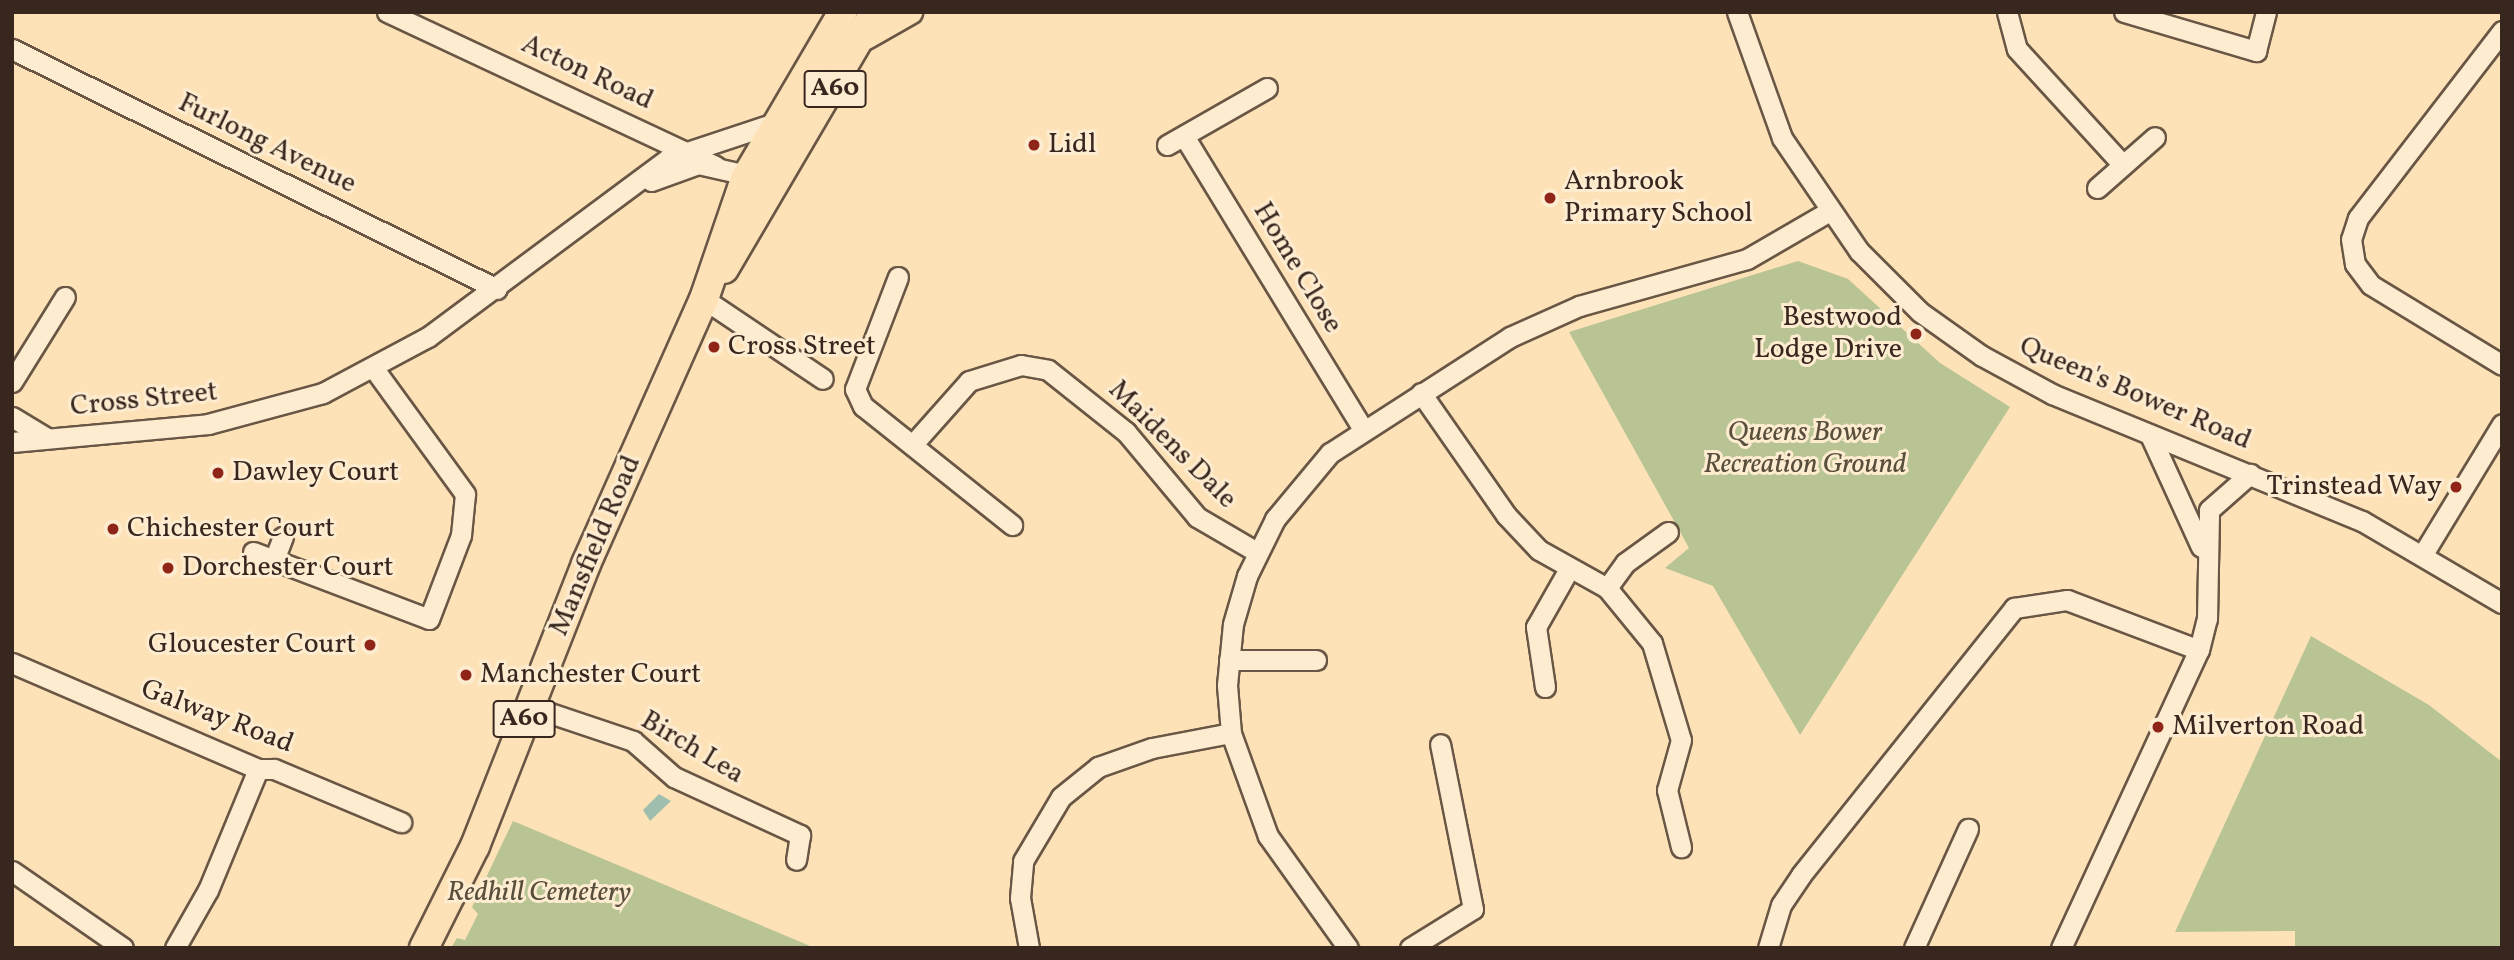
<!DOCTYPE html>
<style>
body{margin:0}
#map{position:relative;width:2514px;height:960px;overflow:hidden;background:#fde2b8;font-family:Vollkorn,serif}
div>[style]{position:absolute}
.green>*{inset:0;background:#b9c494}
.water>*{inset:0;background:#9fbead}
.roads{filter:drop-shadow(2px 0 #695645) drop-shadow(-2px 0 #695645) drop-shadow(0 2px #695645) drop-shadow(0 -2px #695645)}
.minor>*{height:19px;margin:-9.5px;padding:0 9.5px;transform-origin:9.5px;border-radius:9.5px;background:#feecd1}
.major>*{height:24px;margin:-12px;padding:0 12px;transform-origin:12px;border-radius:12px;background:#fde2b8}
.highway>*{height:28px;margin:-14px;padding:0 14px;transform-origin:14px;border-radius:14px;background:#fde2b8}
.dots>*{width:19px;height:19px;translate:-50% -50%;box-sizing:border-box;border:4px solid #feecd1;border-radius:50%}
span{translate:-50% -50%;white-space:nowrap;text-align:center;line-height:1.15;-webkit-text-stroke:6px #feecd1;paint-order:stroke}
.shield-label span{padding:2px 5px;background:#feecd1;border:2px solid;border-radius:5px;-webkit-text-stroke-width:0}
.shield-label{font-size:26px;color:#38271f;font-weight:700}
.street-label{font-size:28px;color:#38271f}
.poi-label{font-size:28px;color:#38271f}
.left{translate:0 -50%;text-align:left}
.right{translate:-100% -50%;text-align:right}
.park-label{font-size:28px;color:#584e3c;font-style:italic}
.frame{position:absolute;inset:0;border:14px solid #38271f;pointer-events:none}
</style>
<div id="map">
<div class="green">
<i style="clip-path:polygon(1798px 261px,1848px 279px,1940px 363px,2010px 407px,1800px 735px,1713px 586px,1665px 568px,1689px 548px,1569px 332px)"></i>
<i style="clip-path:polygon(2311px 636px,2429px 705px,2502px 762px,2502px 948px,2295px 948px,2295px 931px,2175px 932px)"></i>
<i style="clip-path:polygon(513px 821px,815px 948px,451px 948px,457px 938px,465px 940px,478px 914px,472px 907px)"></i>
</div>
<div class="water">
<i style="clip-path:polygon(659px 794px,671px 801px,650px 821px,643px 810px)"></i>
</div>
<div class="roads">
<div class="minor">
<i style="left:387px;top:12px;width:363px;rotate:25.1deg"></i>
<i style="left:1737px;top:12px;width:134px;rotate:70.3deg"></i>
<i style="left:1782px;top:138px;width:137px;rotate:55.7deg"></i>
<i style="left:1859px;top:251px;width:86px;rotate:45deg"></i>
<i style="left:1920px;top:312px;width:76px;rotate:35.4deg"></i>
<i style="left:1982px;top:356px;width:80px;rotate:28.5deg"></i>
<i style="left:2052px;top:394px;width:335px;rotate:22.3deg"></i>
<i style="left:2362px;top:521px;width:162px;rotate:30.4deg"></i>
<i style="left:2007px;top:12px;width:38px;rotate:75deg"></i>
<i style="left:2017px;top:49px;width:157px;rotate:47.6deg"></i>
<i style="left:2124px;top:12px;width:138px;rotate:16.5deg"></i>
<i style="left:2256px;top:51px;width:40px;rotate:-75.6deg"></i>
<i style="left:2502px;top:31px;width:236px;rotate:127.6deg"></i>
<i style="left:2358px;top:218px;width:22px;rotate:108deg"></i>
<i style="left:2351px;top:239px;width:25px;rotate:81deg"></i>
<i style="left:2355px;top:264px;width:26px;rotate:53deg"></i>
<i style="left:2371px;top:285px;width:153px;rotate:31.4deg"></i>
<i style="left:12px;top:49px;width:541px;rotate:26.33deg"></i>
<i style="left:1184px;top:136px;width:343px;rotate:58.6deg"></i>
<i style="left:1167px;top:145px;width:115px;rotate:-29.7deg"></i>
<i style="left:651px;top:181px;width:50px;rotate:-19.9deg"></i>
<i style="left:698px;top:164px;width:58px;rotate:12.8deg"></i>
<i style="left:2097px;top:188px;width:77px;rotate:-41.3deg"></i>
<i style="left:898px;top:277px;width:120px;rotate:111deg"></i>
<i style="left:855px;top:389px;width:19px;rotate:65deg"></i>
<i style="left:863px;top:406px;width:191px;rotate:38.6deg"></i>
<i style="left:704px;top:299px;width:143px;rotate:33.9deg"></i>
<i style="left:12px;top:382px;width:100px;rotate:-58.1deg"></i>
<i style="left:1421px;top:393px;width:149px;rotate:55.1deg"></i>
<i style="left:1506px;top:515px;width:48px;rotate:46.7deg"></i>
<i style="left:1539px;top:550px;width:78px;rotate:29.2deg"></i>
<i style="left:1607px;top:588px;width:71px;rotate:50.7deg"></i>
<i style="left:1652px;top:643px;width:101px;rotate:73.4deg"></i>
<i style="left:1681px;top:740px;width:52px;rotate:105.6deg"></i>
<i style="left:1667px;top:790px;width:59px;rotate:76.2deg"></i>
<i style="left:12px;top:417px;width:41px;rotate:31deg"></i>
<i style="left:2150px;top:435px;width:123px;rotate:65.5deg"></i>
<i style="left:12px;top:442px;width:197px;rotate:-5.2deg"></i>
<i style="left:208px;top:424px;width:119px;rotate:-15.1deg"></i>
<i style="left:323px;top:393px;width:119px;rotate:-28.1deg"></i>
<i style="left:428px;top:337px;width:300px;rotate:-36.6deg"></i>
<i style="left:669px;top:158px;width:112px;rotate:-18.3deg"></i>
<i style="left:914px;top:443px;width:83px;rotate:-48.4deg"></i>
<i style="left:969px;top:381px;width:54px;rotate:-17.1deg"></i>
<i style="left:1021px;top:365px;width:27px;rotate:10deg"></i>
<i style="left:1048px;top:370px;width:100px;rotate:38.5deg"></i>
<i style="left:1126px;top:432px;width:111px;rotate:50.1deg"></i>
<i style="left:1197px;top:517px;width:69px;rotate:30.3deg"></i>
<i style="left:253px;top:552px;width:188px;rotate:20.8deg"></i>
<i style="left:429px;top:619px;width:90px;rotate:-69.1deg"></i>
<i style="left:461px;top:535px;width:41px;rotate:-84.4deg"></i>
<i style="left:465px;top:494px;width:153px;rotate:-126deg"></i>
<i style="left:2423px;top:554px;width:152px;rotate:-58.7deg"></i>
<i style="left:274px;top:560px;width:25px;rotate:-69deg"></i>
<i style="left:1607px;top:588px;width:31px;rotate:-54deg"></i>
<i style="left:1625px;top:563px;width:53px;rotate:-35.8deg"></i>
<i style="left:1229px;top:660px;width:87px"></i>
<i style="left:12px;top:663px;width:268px;rotate:23.3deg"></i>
<i style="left:258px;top:769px;width:16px"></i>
<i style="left:274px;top:769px;width:138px;rotate:22.7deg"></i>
<i style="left:1545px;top:687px;width:61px;rotate:-98.5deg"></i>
<i style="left:1536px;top:627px;width:67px;rotate:-60.4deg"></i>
<i style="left:529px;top:706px;width:110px;rotate:18.6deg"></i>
<i style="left:633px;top:741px;width:55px;rotate:41.3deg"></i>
<i style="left:674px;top:777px;width:139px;rotate:24.7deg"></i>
<i style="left:800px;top:835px;width:25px;rotate:99deg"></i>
<i style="left:12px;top:871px;width:135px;rotate:34.7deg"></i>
<i style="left:175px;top:948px;width:67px;rotate:-60.4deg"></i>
<i style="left:208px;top:890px;width:131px;rotate:-67.5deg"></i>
<i style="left:1029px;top:948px;width:51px;rotate:-100.2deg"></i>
<i style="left:1020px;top:898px;width:37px;rotate:-85deg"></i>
<i style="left:1023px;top:861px;width:74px;rotate:-59.3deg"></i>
<i style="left:1061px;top:797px;width:48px;rotate:-39deg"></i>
<i style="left:1098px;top:767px;width:57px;rotate:-19.4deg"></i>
<i style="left:1152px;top:748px;width:80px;rotate:-10.8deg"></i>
<i style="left:1348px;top:948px;width:138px;rotate:-125.5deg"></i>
<i style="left:1268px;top:836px;width:109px;rotate:-109.8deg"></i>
<i style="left:1231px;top:733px;width:48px;rotate:-94.8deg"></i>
<i style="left:1227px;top:685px;width:61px;rotate:-84.4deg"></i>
<i style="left:1233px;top:624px;width:50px;rotate:-73.7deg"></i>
<i style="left:1247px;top:576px;width:64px;rotate:-63.8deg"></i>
<i style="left:1275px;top:519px;width:86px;rotate:-50.2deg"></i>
<i style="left:1330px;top:453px;width:214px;rotate:-32.8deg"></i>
<i style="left:1510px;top:337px;width:76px;rotate:-24.2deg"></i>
<i style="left:1579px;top:306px;width:174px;rotate:-15.6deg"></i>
<i style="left:1747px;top:259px;width:94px;rotate:-30.1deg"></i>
<i style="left:1410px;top:948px;width:74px;rotate:-31.8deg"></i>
<i style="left:1473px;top:909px;width:168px;rotate:-101.3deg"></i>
<i style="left:1768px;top:948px;width:45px;rotate:-73.2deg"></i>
<i style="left:1781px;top:905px;width:36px;rotate:-56deg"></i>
<i style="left:1801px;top:875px;width:342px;rotate:-51.4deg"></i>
<i style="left:2014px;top:608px;width:54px;rotate:-8.6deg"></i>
<i style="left:2067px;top:600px;width:141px;rotate:20.7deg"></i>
<i style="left:1914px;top:948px;width:131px;rotate:-65.6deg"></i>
<i style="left:2061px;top:948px;width:328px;rotate:-65.2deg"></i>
<i style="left:2199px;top:650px;width:32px;rotate:-76deg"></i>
<i style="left:2207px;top:619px;width:109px;rotate:-88.9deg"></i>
<i style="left:2209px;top:510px;width:55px;rotate:-41.3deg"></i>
</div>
<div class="major">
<i style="left:866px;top:37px;width:51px;rotate:-29.6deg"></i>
</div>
<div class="highway">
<i style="left:724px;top:269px;width:298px;rotate:-59.6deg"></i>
<i style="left:424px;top:948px;width:114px;rotate:-63.4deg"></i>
<i style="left:475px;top:846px;width:303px;rotate:-68.5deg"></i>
<i style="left:586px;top:564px;width:290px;rotate:-66deg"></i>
<i style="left:704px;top:299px;width:127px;rotate:-71.1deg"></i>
<i style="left:745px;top:179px;width:194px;rotate:-59.6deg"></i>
</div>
</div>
<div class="dots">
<i style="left:1034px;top:145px;background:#8f2418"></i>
<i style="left:1550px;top:198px;background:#8f2418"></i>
<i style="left:1916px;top:334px;background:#8f2418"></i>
<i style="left:714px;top:347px;background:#8f2418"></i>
<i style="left:218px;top:473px;background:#8f2418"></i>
<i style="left:2456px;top:487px;background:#8f2418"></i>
<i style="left:113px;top:529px;background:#8f2418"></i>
<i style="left:168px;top:568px;background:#8f2418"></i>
<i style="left:370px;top:645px;background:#8f2418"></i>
<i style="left:466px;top:675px;background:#8f2418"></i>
<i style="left:2158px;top:727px;background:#8f2418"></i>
</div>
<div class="shield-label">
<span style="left:835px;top:89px">A60</span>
<span style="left:524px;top:719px">A60</span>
</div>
<div class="street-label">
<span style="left:587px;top:73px;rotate:25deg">Acton Road</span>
<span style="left:267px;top:144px;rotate:26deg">Furlong Avenue</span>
<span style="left:1297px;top:268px;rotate:59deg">Home Close</span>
<span style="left:2135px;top:394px;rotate:23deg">Queen's Bower Road</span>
<span style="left:144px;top:400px;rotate:-6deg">Cross Street</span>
<span style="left:1172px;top:445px;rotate:45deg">Maidens Dale</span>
<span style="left:596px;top:546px;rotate:-67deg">Mansfield Road</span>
<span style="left:217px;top:717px;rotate:21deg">Galway Road</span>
<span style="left:692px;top:748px;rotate:31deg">Birch Lea</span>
</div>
<div class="poi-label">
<span class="left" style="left:1048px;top:145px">Lidl</span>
<span class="left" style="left:1564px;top:198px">Arnbrook<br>Primary School</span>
<span class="right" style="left:1902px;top:334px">Bestwood<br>Lodge Drive</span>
<span class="left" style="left:728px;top:347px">Cross Street</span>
<span class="left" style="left:232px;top:473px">Dawley Court</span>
<span class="right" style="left:2442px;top:487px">Trinstead Way</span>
<span class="left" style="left:127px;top:529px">Chichester Court</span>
<span class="left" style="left:182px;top:568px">Dorchester Court</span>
<span class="right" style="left:356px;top:645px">Gloucester Court</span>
<span class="left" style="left:480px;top:675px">Manchester Court</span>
<span class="left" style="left:2172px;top:727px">Milverton Road</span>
</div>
<div class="park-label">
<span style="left:1805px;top:449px">Queens Bower<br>Recreation Ground</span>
<span style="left:539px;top:893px">Redhill Cemetery</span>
</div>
<div class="frame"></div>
</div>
